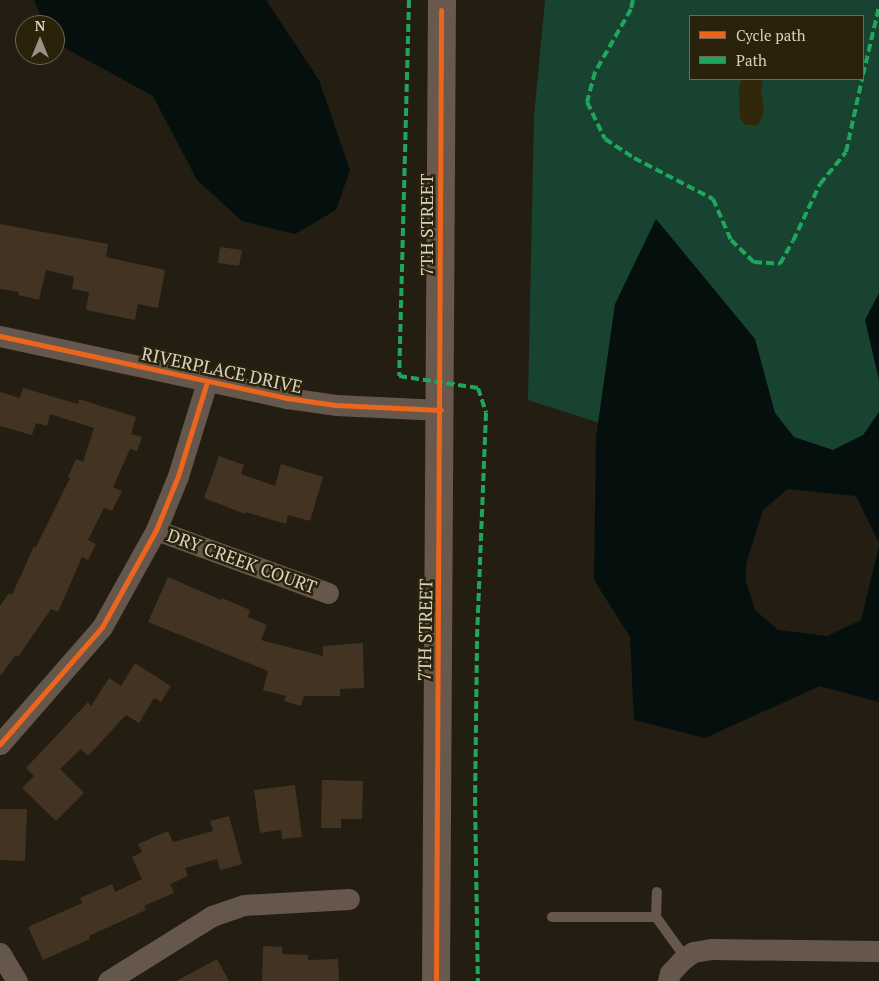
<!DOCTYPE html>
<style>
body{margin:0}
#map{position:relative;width:879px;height:981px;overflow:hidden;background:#231e11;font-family:"PT Serif",serif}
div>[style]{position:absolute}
.green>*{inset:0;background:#174330}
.sand>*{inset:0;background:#302809}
.water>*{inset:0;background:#040f0e}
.building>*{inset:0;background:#423323}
.lane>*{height:10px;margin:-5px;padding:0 5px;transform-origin:5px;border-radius:5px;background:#66574d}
.street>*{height:21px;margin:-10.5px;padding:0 10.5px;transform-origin:10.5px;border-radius:10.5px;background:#66574d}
.secondary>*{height:28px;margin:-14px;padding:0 14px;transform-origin:14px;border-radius:14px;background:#69584c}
.quiet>*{height:4px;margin-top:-2px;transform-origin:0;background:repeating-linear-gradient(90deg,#20a55d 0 8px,transparent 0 12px)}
.cycleway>*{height:5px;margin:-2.5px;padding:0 2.5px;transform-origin:2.5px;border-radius:2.5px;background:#eb651d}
span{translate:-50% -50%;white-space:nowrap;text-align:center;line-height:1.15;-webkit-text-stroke:5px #2a220a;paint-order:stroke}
.street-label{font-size:18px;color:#d6d1c3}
.legend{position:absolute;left:689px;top:15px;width:175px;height:65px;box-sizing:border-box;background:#2a220a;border:1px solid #6f6854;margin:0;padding:6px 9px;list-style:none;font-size:15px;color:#d6d1c3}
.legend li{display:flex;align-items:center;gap:10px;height:25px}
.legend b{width:25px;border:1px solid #6f6854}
.north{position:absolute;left:15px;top:15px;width:50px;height:50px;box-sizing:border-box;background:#2a220a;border:1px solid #6f6854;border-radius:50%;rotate:0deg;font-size:14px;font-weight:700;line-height:20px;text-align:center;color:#d6d1c3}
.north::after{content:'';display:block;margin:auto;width:18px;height:22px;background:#979285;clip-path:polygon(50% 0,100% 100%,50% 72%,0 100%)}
</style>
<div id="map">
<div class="green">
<i style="clip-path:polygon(evenodd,545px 0,879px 0,879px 459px,693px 453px,528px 400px,534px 116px,545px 0,690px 16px,863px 16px,863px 79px,690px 79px,690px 16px)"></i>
</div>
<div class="sand">
<i style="clip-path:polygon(742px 79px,763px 79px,761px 91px,764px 109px,761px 120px,757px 125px,746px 125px,740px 118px,739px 86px)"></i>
</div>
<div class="water">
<i style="clip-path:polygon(34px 0,266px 0,319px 80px,350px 170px,336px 210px,295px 234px,242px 221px,197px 180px,153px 96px,56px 43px,55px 25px,45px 25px)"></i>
<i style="clip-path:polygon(656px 219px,755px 339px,775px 413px,794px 437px,833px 450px,863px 435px,879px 412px,879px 543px,856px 496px,788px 489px,763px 510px,746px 564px,746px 581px,755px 610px,778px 630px,827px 636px,861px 620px,879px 546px,879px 702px,820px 686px,705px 738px,634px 720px,630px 637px,594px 580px,596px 437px,615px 304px)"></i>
<i style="clip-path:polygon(879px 293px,879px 380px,865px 320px)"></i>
</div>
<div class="building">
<i style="clip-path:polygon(0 224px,108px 244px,106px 257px,165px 270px,158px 308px,138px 304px,135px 320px,86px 310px,89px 292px,72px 289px,74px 277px,46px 270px,39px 300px,18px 295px,19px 292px,0 289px)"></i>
<i style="clip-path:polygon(220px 247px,242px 250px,239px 266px,218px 263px)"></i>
<i style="clip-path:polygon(23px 388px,78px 404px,79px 399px,136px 417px,131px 434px,142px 437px,137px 451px,130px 449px,113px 487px,122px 491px,112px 511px,104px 508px,88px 540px,96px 544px,88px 560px,82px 557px,58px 612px,51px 609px,18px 657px,16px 655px,0 676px,0 606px,9px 593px,12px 595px,34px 546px,36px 547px,70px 478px,68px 477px,76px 459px,83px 462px,94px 428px,50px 414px,47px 426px,36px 423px,32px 435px,0 426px,0 392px,20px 398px)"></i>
<i style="clip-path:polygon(219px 456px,244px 465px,241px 474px,275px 486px,281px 464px,323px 477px,310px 521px,288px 515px,286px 524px,246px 512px,245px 514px,204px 498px)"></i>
<i style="clip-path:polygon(168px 577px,221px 600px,222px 598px,250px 610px,248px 617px,267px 625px,261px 640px,323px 656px,323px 646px,363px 643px,364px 688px,340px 689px,340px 696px,304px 696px,301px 706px,284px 701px,286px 696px,263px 690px,268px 671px,148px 622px)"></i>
<i style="clip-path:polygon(135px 663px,171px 686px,161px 702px,154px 698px,139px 723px,126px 715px,88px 756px,81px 749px,60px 769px,84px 793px,56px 821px,22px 788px,34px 776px,26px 768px,88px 702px,91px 706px,109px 678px,121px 686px)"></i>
<i style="clip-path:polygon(322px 780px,363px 781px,362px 819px,341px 819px,341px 828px,321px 828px)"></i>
<i style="clip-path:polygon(295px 785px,302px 837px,282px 839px,281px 830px,260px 833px,254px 790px)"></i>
<i style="clip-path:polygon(0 809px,27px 809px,25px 861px,0 860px)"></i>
<i style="clip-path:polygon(229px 816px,242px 864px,220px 870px,217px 859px,185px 868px,188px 876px,170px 884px,174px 893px,144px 906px,146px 910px,89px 936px,90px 939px,43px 960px,28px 927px,82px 903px,80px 898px,112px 884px,115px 892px,142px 879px,132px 857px,142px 852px,138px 844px,168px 831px,173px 842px,213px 831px,210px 821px)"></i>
<i style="clip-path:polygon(263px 946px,282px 947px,282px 954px,308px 955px,308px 960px,338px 959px,339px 981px,262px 981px)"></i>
<i style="clip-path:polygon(217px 959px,229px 981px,176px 981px)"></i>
</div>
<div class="lane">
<i style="left:552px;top:917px;width:104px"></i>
<i style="left:656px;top:917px;width:49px;rotate:54.1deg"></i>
<i style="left:656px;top:917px;width:25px;rotate:-88deg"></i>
</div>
<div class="street">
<i style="left:0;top:336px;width:294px;rotate:12.2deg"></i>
<i style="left:287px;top:398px;width:49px;rotate:8.1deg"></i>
<i style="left:336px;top:405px;width:105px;rotate:2.7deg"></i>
<i style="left:156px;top:530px;width:183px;rotate:20.1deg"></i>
<i style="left:0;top:744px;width:155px;rotate:-48.9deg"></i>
<i style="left:102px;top:627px;width:111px;rotate:-60.9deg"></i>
<i style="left:156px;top:530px;width:58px;rotate:-67.8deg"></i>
<i style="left:178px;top:476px;width:98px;rotate:-72.9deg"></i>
<i style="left:0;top:953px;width:33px;rotate:59deg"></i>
<i style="left:108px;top:981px;width:123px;rotate:-32deg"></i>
<i style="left:212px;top:916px;width:34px;rotate:-19deg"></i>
<i style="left:244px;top:905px;width:105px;rotate:-3.3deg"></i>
<i style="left:668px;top:981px;width:8px;rotate:-76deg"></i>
<i style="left:670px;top:973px;width:16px;rotate:-47deg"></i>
<i style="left:681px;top:961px;width:15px;rotate:-37deg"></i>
<i style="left:693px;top:952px;width:18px;rotate:-9deg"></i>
<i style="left:711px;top:949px;width:168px;rotate:0.7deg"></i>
</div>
<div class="secondary">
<i style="left:436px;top:981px;width:981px;rotate:-89.65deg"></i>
</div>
<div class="quiet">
<i style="left:409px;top:0;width:376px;rotate:91.5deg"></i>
<i style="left:399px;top:376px;width:80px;rotate:8.6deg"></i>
<i style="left:478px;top:388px;width:26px;rotate:72deg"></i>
<i style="left:486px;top:413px;width:228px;rotate:92.3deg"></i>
<i style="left:477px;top:641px;width:157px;rotate:90.7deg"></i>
<i style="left:475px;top:798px;width:183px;rotate:89.1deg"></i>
<i style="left:633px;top:0;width:9px;rotate:103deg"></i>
<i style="left:631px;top:9px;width:73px;rotate:119.7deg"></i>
<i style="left:595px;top:72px;width:31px;rotate:105deg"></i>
<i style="left:587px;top:102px;width:41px;rotate:64.1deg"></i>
<i style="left:605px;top:139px;width:35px;rotate:33deg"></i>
<i style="left:634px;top:158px;width:89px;rotate:27.4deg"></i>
<i style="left:713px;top:199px;width:45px;rotate:66.3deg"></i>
<i style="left:731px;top:240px;width:32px;rotate:44deg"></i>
<i style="left:754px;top:262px;width:26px;rotate:4deg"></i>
<i style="left:780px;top:264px;width:26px;rotate:-61deg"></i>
<i style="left:793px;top:241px;width:63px;rotate:-64.7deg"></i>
<i style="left:820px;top:184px;width:41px;rotate:-50.9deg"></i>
<i style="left:846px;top:152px;width:75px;rotate:-77.6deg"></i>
<i style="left:863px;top:75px;width:70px;rotate:-76.8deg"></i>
</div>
<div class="cycleway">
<i style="left:0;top:336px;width:294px;rotate:12.2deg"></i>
<i style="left:287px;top:398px;width:49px;rotate:8.1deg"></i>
<i style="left:336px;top:405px;width:105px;rotate:2.7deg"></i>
<i style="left:0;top:744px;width:155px;rotate:-48.9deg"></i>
<i style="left:102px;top:627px;width:111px;rotate:-60.9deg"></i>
<i style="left:156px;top:530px;width:58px;rotate:-67.8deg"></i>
<i style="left:178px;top:476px;width:98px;rotate:-72.9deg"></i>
<i style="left:436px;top:981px;width:971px;rotate:-89.7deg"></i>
</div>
<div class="street-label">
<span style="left:426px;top:225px;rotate:-90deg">7TH STREET</span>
<span style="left:222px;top:370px;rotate:12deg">RIVERPLACE DRIVE</span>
<span style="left:242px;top:561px;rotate:20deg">DRY CREEK COURT</span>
<span style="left:425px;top:630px;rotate:-89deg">7TH STREET</span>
</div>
<ul class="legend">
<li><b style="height:6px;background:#eb651d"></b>Cycle path</li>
<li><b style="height:6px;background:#20a55d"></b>Path</li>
</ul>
<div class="north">N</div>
</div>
